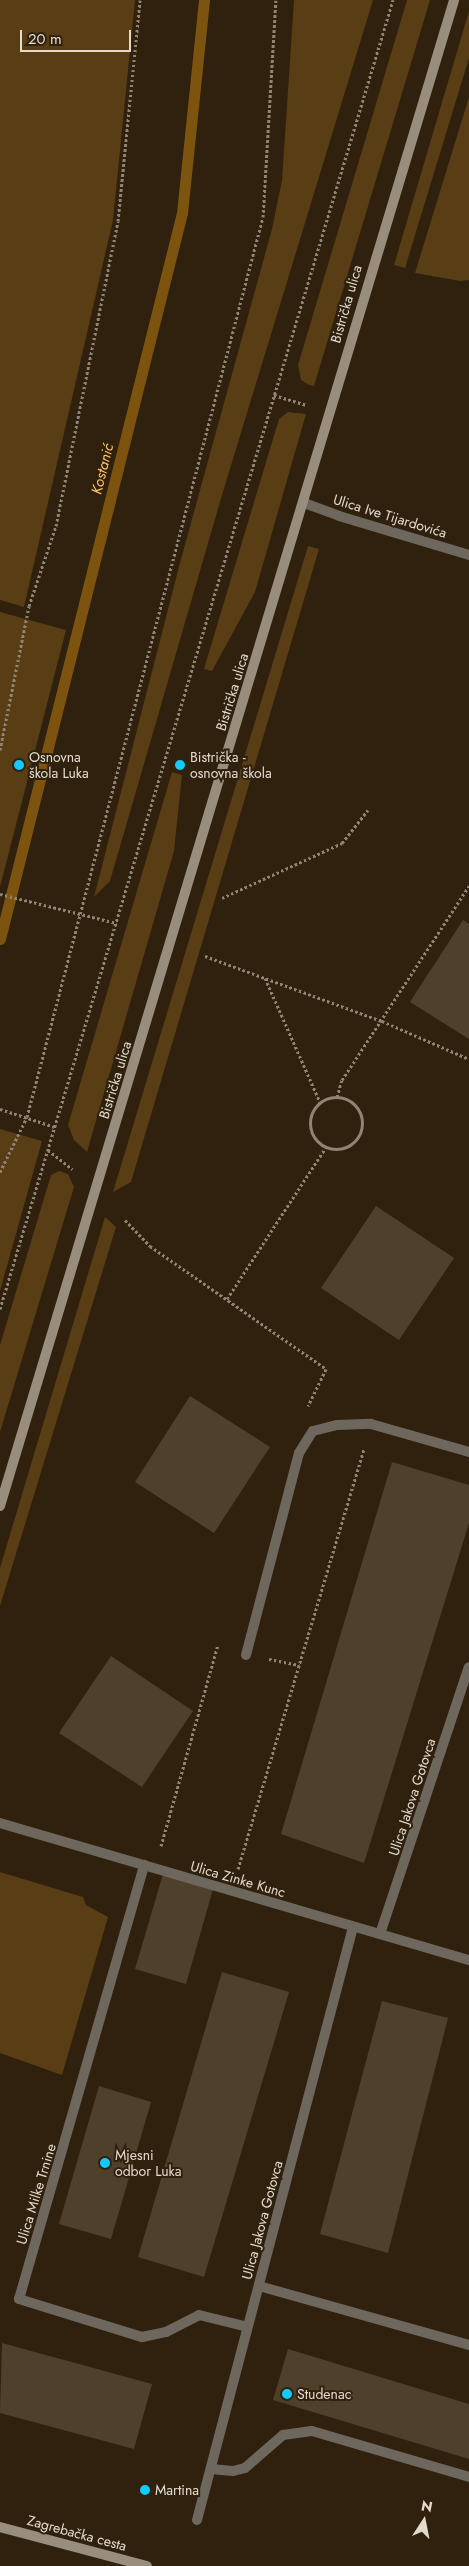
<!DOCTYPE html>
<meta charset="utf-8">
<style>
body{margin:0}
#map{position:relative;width:469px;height:2566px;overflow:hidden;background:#2f210e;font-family:Jost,sans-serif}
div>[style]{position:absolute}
.green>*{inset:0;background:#583d15}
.stream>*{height:11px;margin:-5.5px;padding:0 5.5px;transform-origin:5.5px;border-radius:5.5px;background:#7d540f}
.building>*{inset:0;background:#4f402c}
.path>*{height:3px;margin-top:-1.5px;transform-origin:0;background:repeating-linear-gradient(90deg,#8f8475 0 2.5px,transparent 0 5px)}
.path>.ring{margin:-1.5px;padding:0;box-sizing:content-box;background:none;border:3px solid #8f8475;border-radius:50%}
.lane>*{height:10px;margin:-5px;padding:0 5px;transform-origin:5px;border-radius:5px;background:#6e675d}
.street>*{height:10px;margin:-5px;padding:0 5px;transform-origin:5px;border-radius:5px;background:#6e675d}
.secondary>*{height:10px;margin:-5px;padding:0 5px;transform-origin:5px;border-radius:5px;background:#998d7e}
.dots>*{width:14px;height:14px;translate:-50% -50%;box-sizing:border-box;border:2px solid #2f210e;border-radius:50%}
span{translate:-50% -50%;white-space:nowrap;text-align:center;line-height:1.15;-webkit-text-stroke:4px #2f210e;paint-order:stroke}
.street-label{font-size:14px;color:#e3dace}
.poi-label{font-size:14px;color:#e3dace}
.left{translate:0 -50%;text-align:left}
.water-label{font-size:15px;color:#ffc16b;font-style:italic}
.north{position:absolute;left:399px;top:2496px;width:50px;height:50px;-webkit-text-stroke:4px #2f210e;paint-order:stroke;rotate:11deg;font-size:14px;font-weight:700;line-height:20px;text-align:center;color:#e3dace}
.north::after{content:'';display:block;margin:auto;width:18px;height:22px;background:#e3dace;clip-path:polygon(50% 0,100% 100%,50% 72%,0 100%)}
.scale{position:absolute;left:20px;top:30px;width:111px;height:22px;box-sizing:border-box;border:2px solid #e3dace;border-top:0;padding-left:6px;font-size:15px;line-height:18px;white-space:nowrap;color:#e3dace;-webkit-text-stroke:4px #2f210e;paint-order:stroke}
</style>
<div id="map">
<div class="green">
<i style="clip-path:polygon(0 0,135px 0,113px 220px,24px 607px,0 600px)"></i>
<i style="clip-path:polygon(294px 0,373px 0,222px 495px,110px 881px,94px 897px,181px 559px,272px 229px,282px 180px)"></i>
<i style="clip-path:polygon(407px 0,430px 0,314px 386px,309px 385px,301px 380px,298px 365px)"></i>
<i style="clip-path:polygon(469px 11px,469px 58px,405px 268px,394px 265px)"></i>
<i style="clip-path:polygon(469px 97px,469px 280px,460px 281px,415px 273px)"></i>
<i style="clip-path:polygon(288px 412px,306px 414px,255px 592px,212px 671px,204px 669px,279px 419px)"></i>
<i style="clip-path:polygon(308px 546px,319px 549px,131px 1182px,113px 1192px)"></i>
<i style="clip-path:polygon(0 612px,66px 630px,0 887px)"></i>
<i style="clip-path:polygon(172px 772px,182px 775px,174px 851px,87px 1152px,74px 1140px,68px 1125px)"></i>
<i style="clip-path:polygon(0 1129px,42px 1141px,0 1291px)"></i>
<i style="clip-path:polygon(59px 1171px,68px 1174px,74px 1187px,0 1432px,0 1345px,51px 1175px)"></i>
<i style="clip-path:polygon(105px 1217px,116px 1227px,0 1606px,0 1568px)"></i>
<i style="clip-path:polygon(0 1872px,83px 1897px,86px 1905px,108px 1917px,62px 2075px,0 2053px)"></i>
</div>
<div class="stream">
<i style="left:0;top:939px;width:748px;rotate:-75.93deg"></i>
<i style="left:182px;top:213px;width:214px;rotate:-84.1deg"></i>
</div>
<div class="building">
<i style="clip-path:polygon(463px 920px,469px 924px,469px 1039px,410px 1002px)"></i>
<i style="clip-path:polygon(376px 1206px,454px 1258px,399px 1340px,321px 1288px)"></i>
<i style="clip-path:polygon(190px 1396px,270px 1447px,214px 1533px,135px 1482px)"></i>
<i style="clip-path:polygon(392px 1462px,469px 1485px,469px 1523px,364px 1863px,281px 1834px)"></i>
<i style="clip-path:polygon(111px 1656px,193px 1711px,142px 1787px,59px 1733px)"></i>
<i style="clip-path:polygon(163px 1874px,213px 1889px,186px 1984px,135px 1969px)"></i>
<i style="clip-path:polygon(222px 1972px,289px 1992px,204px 2277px,138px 2257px)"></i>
<i style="clip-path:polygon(382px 2001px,448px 2018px,388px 2253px,320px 2234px)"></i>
<i style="clip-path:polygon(99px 2086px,151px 2102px,111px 2239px,59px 2224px)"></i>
<i style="clip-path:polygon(2px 2343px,152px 2384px,134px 2449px,0 2413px)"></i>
<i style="clip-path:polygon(288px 2349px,469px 2404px,469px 2459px,273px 2400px)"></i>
</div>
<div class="path">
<i style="left:274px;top:395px;width:34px;rotate:17deg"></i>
<i style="left:0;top:750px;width:147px;rotate:-78.6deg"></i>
<i style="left:29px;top:606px;width:84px;rotate:-71.4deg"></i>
<i style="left:56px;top:526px;width:311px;rotate:-78.5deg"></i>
<i style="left:118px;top:221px;width:222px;rotate:-84.3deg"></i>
<i style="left:0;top:894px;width:120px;rotate:14deg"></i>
<i style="left:222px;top:898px;width:132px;rotate:-24.6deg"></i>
<i style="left:342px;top:843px;width:42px;rotate:-51.8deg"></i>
<i style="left:205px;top:956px;width:189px;rotate:20.2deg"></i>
<i style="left:382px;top:1021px;width:95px;rotate:23.6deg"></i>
<i style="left:265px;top:978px;width:136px;rotate:66.1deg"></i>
<i class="ring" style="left:310px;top:1097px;width:49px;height:49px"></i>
<i style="left:337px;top:1097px;width:18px;rotate:-74deg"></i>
<i style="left:342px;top:1080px;width:232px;rotate:-56.8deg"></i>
<i style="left:0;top:1109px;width:58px;rotate:18.1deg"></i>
<i style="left:48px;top:1150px;width:31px;rotate:38deg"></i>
<i style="left:0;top:1172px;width:61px;rotate:-63.9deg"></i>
<i style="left:27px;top:1117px;width:930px;rotate:-75.31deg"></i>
<i style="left:263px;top:217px;width:217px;rotate:-86.6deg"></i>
<i style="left:125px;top:1220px;width:36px;rotate:46deg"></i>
<i style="left:150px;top:1246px;width:215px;rotate:34.9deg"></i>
<i style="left:326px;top:1369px;width:41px;rotate:115.9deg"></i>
<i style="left:227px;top:1299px;width:181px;rotate:-56.9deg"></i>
<i style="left:0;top:1309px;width:1367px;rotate:-73.29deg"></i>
<i style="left:269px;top:1659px;width:31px;rotate:11deg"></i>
<i style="left:161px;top:1846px;width:209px;rotate:-74.2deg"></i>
<i style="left:238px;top:1869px;width:439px;rotate:-73.3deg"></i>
</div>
<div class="lane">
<i style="left:246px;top:1655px;width:209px;rotate:-75.3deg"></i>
<i style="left:299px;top:1453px;width:26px;rotate:-58deg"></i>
<i style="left:313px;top:1431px;width:25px;rotate:-14deg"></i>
<i style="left:337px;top:1425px;width:34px;rotate:-2deg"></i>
<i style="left:371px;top:1424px;width:102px;rotate:15.9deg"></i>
<i style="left:259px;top:2286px;width:218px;rotate:15.7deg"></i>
<i style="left:19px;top:2299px;width:129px;rotate:17.2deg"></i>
<i style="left:142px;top:2337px;width:25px;rotate:-12deg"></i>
<i style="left:166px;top:2332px;width:37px;rotate:-27deg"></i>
<i style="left:199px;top:2315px;width:50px;rotate:13.8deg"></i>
<i style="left:211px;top:2469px;width:22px;rotate:5deg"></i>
<i style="left:233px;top:2471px;width:12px;rotate:-14deg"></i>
<i style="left:245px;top:2468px;width:50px;rotate:-41deg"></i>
<i style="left:283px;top:2435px;width:29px;rotate:-8deg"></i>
<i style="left:312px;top:2431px;width:164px;rotate:16.3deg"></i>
</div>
<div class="street">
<i style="left:304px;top:503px;width:37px;rotate:20deg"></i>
<i style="left:339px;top:516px;width:136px;rotate:16.7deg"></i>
<i style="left:0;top:1823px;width:489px;rotate:16.3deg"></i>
<i style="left:380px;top:1934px;width:281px;rotate:-71.6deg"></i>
<i style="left:19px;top:2299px;width:452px;rotate:-73.9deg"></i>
<i style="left:197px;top:2520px;width:613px;rotate:-75.26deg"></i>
</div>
<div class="secondary">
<i style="left:0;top:1506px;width:1573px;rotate:-73.22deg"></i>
<i style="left:0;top:2527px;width:152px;rotate:14.9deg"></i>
</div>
<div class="dots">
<i style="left:19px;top:765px;background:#12cafb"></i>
<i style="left:180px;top:765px;background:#12cafb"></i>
<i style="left:105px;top:2163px;background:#12cafb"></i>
<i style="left:287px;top:2394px;background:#12cafb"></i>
<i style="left:145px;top:2490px;background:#12cafb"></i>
</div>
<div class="street-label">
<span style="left:346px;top:304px;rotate:-74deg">Bistrička ulica</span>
<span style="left:390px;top:516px;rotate:17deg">Ulica Ive Tijardovića</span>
<span style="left:232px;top:692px;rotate:-73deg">Bistrička ulica</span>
<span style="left:115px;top:1080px;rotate:-73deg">Bistrička ulica</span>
<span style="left:412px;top:1797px;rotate:-72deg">Ulica Jakova Gotovca</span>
<span style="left:238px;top:1879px;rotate:16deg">Ulica Zinke Kunc</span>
<span style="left:36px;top:2194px;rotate:-73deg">Ulica Milke Trnine</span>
<span style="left:262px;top:2220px;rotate:-75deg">Ulica Jakova Gotovca</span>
<span style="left:77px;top:2533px;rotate:15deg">Zagrebačka cesta</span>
</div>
<div class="poi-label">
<span class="left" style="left:29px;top:765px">Osnovna<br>škola Luka</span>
<span class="left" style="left:190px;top:765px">Bistrička -<br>osnovna škola</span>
<span class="left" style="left:115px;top:2163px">Mjesni<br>odbor Luka</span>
<span class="left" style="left:297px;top:2394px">Studenac</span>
<span class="left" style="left:155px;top:2490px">Martina</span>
</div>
<div class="water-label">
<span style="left:103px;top:469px;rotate:-76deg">Kostanić</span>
</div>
<div class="north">N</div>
<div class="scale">20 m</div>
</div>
